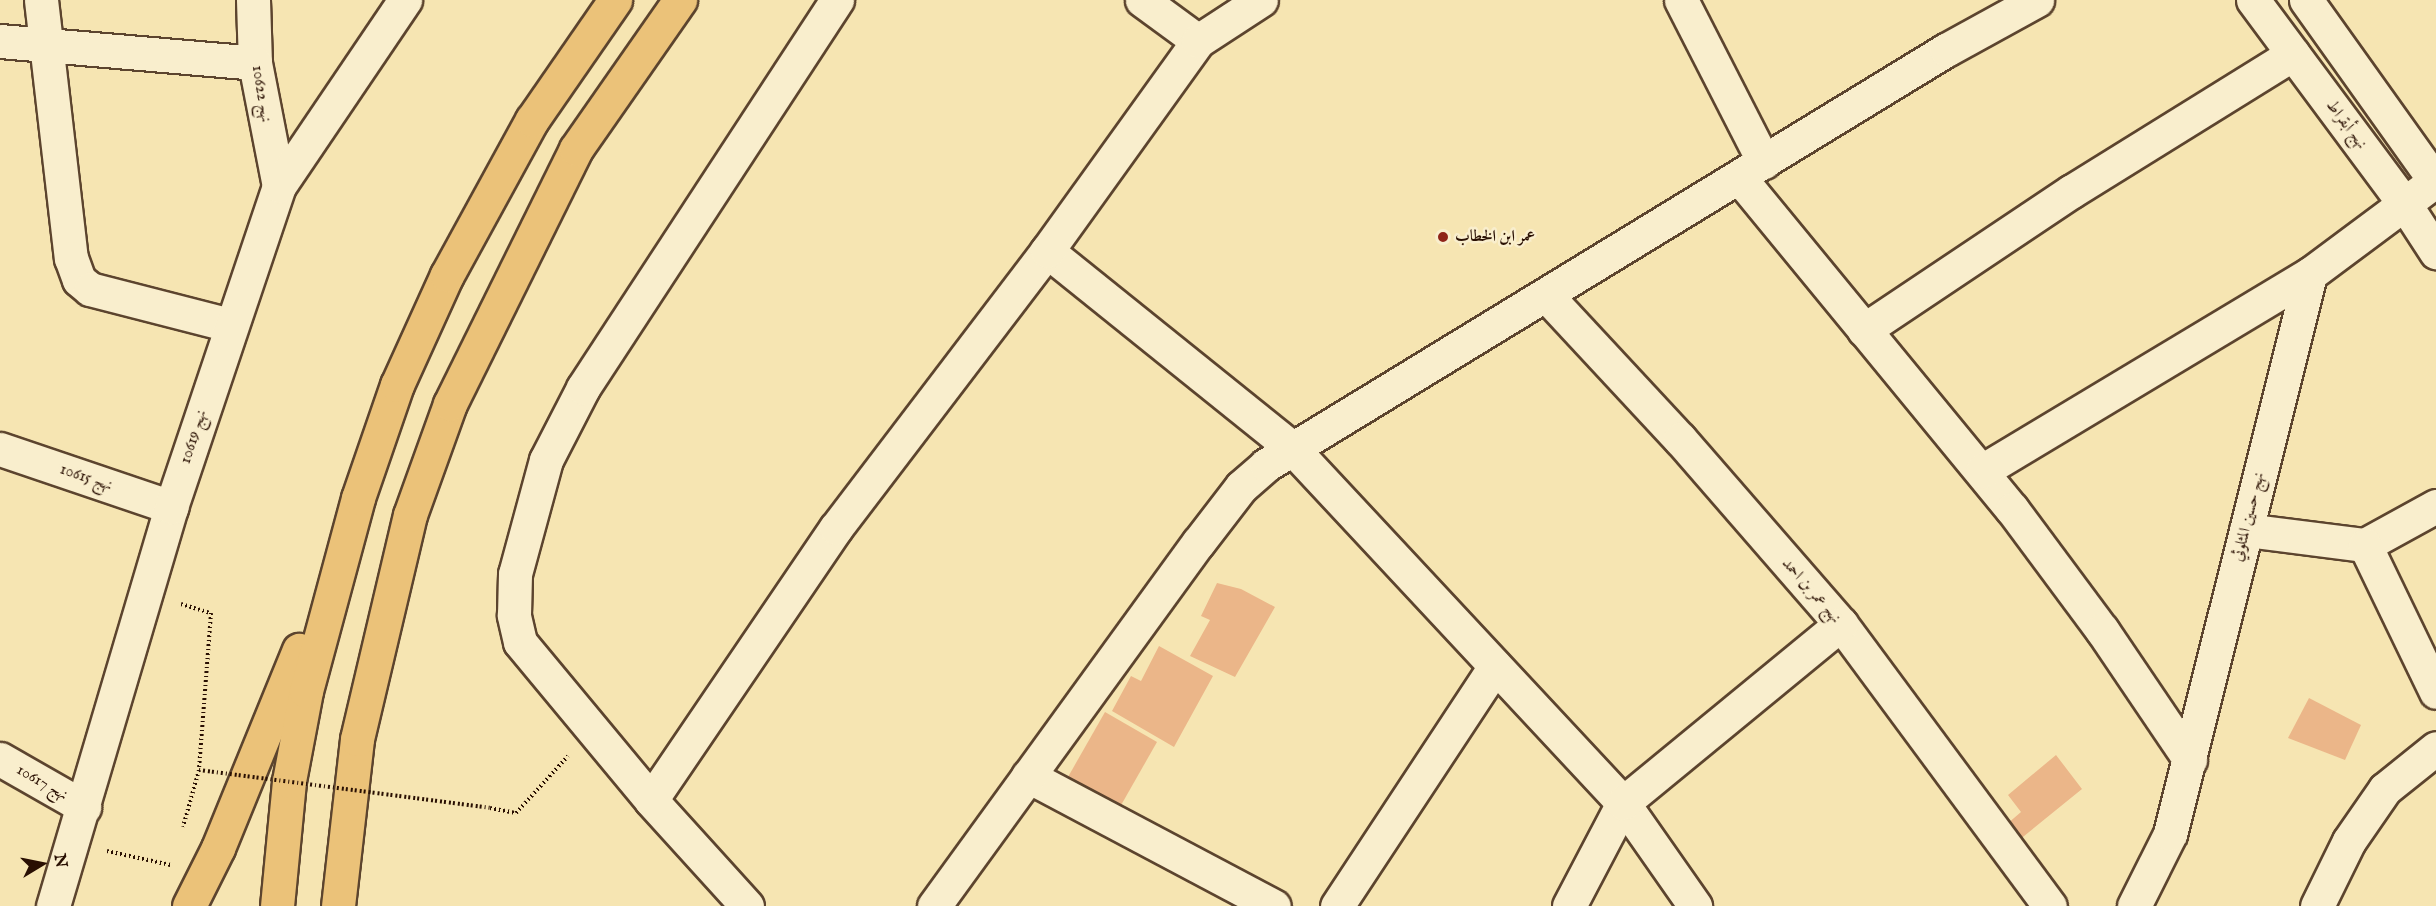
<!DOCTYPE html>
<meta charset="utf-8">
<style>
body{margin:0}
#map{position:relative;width:2436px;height:906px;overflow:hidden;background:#f6e5b2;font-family:"IM FELL English",Amiri,serif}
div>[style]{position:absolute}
.building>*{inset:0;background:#ebb689}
.path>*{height:4px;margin-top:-2px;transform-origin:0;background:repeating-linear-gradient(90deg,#290f02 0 1.5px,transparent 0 4.5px)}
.roads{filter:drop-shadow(2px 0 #5c442e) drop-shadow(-2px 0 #5c442e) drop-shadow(0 2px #5c442e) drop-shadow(0 -2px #5c442e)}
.minor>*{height:33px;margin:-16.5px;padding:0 16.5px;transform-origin:16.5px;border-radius:16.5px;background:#f9eecd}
.tertiary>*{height:33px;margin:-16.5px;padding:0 16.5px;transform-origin:16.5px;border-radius:16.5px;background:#f9eecd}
.trunk>*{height:33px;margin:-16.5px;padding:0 16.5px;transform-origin:16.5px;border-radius:16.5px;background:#ebc279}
.path-bridge>*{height:4px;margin-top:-2px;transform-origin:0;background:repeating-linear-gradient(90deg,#290f02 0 1.5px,transparent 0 4.5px)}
.dots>*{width:16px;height:16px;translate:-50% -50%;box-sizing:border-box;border:3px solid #f9eecd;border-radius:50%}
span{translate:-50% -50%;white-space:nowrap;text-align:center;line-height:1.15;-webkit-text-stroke:5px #f9eecd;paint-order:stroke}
.street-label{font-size:16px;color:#290f02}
.poi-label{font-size:16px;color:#290f02;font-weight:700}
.left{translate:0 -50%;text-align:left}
.north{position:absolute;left:12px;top:834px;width:60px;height:60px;-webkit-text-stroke:4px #f9eecd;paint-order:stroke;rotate:80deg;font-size:16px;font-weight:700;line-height:24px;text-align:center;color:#290f02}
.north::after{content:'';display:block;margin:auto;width:21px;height:27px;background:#290f02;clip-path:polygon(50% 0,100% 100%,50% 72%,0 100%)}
</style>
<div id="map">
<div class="building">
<i style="clip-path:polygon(1217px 583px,1241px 589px,1275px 607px,1235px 677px,1190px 656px,1210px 620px,1201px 616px)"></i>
<i style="clip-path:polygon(1159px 646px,1213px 676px,1174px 747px,1112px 711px,1131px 676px,1141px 681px)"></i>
<i style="clip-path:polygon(2309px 698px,2361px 725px,2345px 760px,2288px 738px)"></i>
<i style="clip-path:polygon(1105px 712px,1157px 742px,1116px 814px,1064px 784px)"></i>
<i style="clip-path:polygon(2056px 755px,2082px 789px,2013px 845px,2000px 830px,2021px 812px,2008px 795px)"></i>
</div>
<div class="path">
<i style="left:181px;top:604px;width:31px;rotate:17deg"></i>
<i style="left:211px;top:613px;width:157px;rotate:94.4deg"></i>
<i style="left:199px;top:770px;width:59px;rotate:105.7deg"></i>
<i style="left:490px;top:808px;width:26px;rotate:11deg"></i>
<i style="left:516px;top:813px;width:77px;rotate:-47.6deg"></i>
<i style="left:107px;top:851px;width:65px;rotate:12.5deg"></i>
</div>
<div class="roads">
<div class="minor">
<i style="left:41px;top:0;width:260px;rotate:83.4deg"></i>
<i style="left:71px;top:258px;width:23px;rotate:70deg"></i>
<i style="left:79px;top:280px;width:14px;rotate:39deg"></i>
<i style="left:90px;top:289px;width:145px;rotate:14.4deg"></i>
<i style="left:253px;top:0;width:63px;rotate:88.2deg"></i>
<i style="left:255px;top:63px;width:125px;rotate:79deg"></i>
<i style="left:1142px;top:0;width:69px;rotate:36.2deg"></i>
<i style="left:1681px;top:0;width:182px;rotate:62.9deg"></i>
<i style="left:0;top:41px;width:256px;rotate:4.9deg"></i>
<i style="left:1739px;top:177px;width:430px;rotate:50.6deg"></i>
<i style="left:2012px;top:509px;width:151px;rotate:53.4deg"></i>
<i style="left:2102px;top:630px;width:157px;rotate:55.9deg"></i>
<i style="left:1047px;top:251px;width:314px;rotate:38.8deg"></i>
<i style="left:1292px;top:448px;width:485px;rotate:47deg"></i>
<i style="left:1623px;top:803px;width:126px;rotate:55deg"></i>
<i style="left:1547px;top:296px;width:195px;rotate:47.1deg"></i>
<i style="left:1680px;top:439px;width:245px;rotate:49deg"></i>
<i style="left:1841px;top:624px;width:351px;rotate:53.5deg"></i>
<i style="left:1864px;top:330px;width:250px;rotate:-33.8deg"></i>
<i style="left:2072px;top:191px;width:260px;rotate:-31.8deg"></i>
<i style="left:0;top:449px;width:181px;rotate:18.7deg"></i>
<i style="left:1982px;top:471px;width:383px;rotate:-31deg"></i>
<i style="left:2246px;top:530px;width:120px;rotate:7.2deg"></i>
<i style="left:2365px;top:545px;width:81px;rotate:-28.8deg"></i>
<i style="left:2365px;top:545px;width:163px;rotate:64.2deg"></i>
<i style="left:0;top:759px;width:97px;rotate:29.7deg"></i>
<i style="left:1028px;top:776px;width:278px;rotate:27.9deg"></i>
<i style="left:651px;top:800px;width:329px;rotate:-55.8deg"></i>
<i style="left:836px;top:528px;width:348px;rotate:-52.7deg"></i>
<i style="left:1047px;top:251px;width:259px;rotate:-54.3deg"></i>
<i style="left:1198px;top:41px;width:75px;rotate:-33.1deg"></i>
<i style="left:53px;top:906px;width:416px;rotate:-73.5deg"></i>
<i style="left:171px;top:507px;width:339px;rotate:-71.4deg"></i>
<i style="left:279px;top:186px;width:225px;rotate:-55.9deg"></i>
<i style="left:747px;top:906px;width:143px;rotate:-132.2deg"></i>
<i style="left:651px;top:800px;width:205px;rotate:-129.7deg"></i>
<i style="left:520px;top:642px;width:28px;rotate:-103deg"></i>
<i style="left:514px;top:615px;width:41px;rotate:-88.6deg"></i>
<i style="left:515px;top:574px;width:118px;rotate:-74.8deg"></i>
<i style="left:546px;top:460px;width:81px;rotate:-62.8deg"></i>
<i style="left:583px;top:388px;width:464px;rotate:-56.8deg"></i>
<i style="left:934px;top:906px;width:449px;rotate:-54deg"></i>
<i style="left:1198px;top:543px;width:71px;rotate:-52.5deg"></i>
<i style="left:1241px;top:487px;width:33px;rotate:-41deg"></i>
<i style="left:1266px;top:465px;width:797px;rotate:-31.4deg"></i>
<i style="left:1946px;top:50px;width:104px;rotate:-28.8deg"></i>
<i style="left:1337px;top:906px;width:287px;rotate:-56.6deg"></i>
<i style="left:1569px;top:906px;width:116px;rotate:-62.3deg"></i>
<i style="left:1623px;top:803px;width:282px;rotate:-39.4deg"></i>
<i style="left:2134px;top:906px;width:80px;rotate:-63.4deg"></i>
<i style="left:2170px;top:834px;width:577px;rotate:-75.96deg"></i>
<i style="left:2310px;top:274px;width:157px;rotate:-36.7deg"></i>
<i style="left:2317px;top:906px;width:72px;rotate:-63.8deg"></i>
<i style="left:2349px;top:841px;width:63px;rotate:-55.3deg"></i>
<i style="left:2385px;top:789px;width:65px;rotate:-38.8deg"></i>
</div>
<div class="tertiary">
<i style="left:2253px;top:0;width:253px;rotate:53.4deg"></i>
<i style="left:2404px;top:203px;width:59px;rotate:56.9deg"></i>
<i style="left:2306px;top:0;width:224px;rotate:54.5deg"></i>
</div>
<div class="trunk">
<i style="left:189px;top:906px;width:65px;rotate:-63.4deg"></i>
<i style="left:218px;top:848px;width:214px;rotate:-67.8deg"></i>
<i style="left:277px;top:906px;width:126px;rotate:-84.5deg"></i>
<i style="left:289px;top:781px;width:92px;rotate:-79.3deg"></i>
<i style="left:306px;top:691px;width:200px;rotate:-74.9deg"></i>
<i style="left:358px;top:498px;width:120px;rotate:-71deg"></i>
<i style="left:397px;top:385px;width:121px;rotate:-65.6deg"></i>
<i style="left:447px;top:275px;width:177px;rotate:-61.3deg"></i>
<i style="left:532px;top:120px;width:146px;rotate:-55.3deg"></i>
<i style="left:338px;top:906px;width:168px;rotate:-83.5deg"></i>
<i style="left:357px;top:739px;width:230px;rotate:-76.7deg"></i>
<i style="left:410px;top:515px;width:118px;rotate:-70.2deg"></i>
<i style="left:450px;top:404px;width:284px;rotate:-63.7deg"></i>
<i style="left:576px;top:149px;width:182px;rotate:-55.1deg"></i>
</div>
</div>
<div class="path-bridge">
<i style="left:199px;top:770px;width:293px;rotate:7.4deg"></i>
</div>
<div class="dots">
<i style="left:1443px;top:237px;background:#8f2418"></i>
</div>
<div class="street-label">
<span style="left:261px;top:94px;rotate:81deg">نهج 10622</span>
<span style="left:2346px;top:125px;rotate:53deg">نهج أبقراط</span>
<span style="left:194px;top:437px;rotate:-72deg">نهج 10619</span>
<span style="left:86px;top:478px;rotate:19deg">نهج 10615</span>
<span style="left:2249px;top:517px;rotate:-76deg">نهج حسين المثلوثي</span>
<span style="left:1811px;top:591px;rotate:49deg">نهج عمر بن احمد</span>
<span style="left:42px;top:783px;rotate:30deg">نهج 10617</span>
</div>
<div class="poi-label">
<span class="left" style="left:1455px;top:237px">عمر ابن الخطاب</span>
</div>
<div class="north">N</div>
</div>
